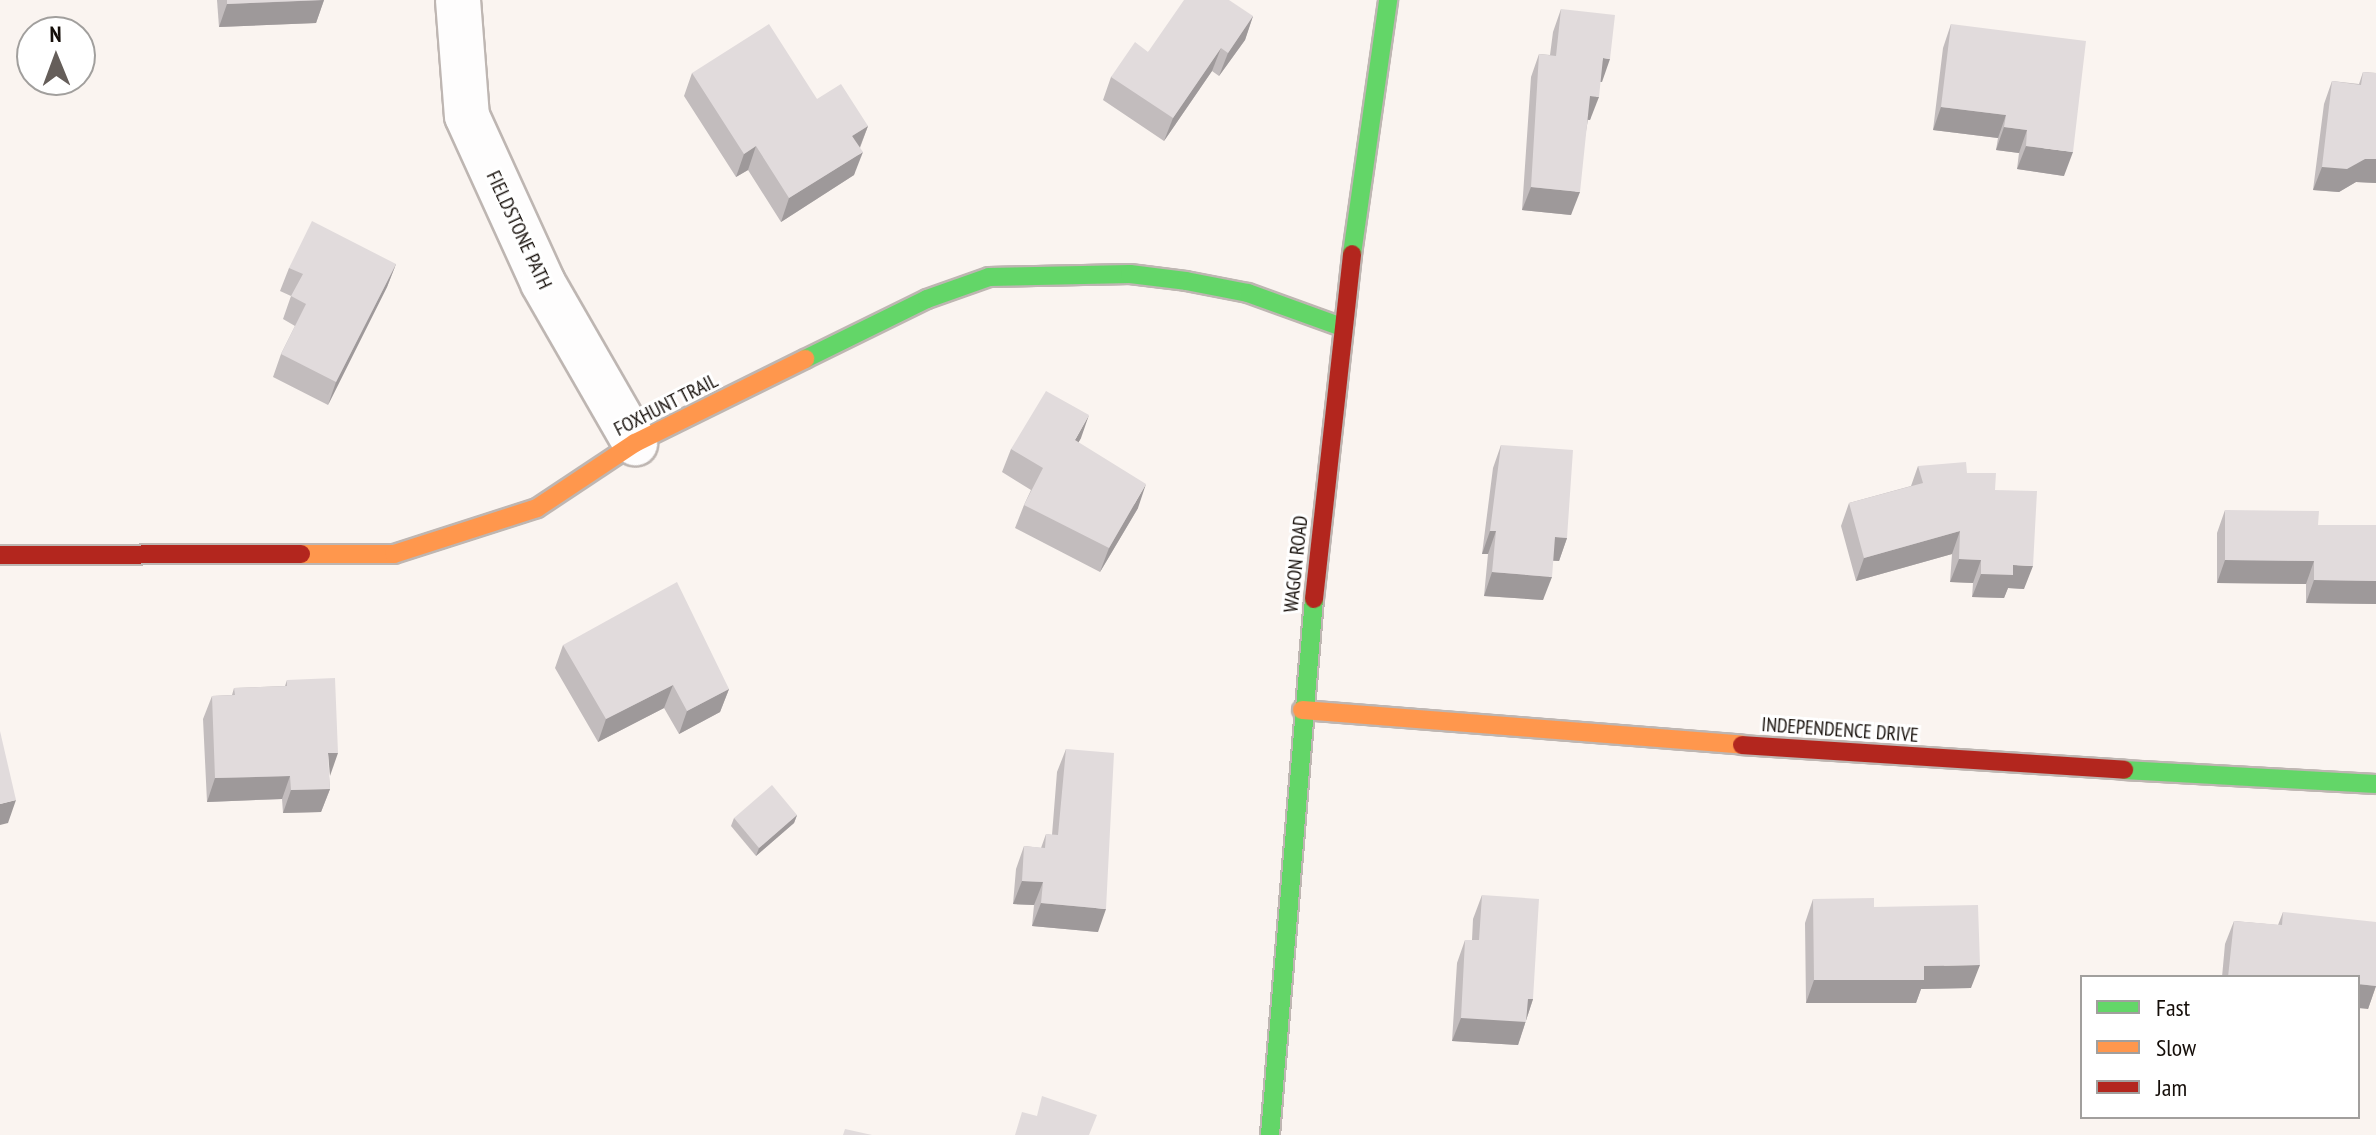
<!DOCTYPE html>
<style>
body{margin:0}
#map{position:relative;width:2376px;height:1135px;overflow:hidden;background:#faf4f0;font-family:"PT Sans Narrow",sans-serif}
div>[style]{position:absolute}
.roads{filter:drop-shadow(2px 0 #beb6b2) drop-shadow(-2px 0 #beb6b2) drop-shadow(0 2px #beb6b2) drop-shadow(0 -2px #beb6b2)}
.street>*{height:44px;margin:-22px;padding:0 22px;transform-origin:22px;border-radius:22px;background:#fefdfd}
.fast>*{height:18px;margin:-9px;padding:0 9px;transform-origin:9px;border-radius:9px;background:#63d668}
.slow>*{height:18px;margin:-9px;padding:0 9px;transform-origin:9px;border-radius:9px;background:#ff974d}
.jam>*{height:18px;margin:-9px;padding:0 9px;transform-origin:9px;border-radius:9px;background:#b3261e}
.wall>*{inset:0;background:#c2bcbd}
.shaded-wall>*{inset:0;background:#9e999a}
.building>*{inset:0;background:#e1dbdc}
span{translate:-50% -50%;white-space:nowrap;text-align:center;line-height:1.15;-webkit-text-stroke:6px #fff;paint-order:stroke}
.street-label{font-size:20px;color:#150e09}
.legend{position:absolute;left:2080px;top:975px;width:280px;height:144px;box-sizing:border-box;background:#fff;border:2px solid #a19f9d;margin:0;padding:10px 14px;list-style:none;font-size:24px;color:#150e09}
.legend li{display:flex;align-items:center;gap:16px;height:40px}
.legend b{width:40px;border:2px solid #a19f9d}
.north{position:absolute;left:16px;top:16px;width:80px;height:80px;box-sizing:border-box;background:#fff;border:2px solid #a19f9d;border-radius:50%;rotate:359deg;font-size:22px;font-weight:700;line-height:32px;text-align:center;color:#150e09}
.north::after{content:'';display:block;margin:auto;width:28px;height:36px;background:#655e5a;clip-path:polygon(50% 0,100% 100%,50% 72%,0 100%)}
</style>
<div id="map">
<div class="roads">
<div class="street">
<i style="left:458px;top:0;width:116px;rotate:85.6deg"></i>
<i style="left:467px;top:116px;width:183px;rotate:65.5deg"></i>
<i style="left:543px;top:283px;width:185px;rotate:60.1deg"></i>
</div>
<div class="fast">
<i style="left:1352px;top:254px;width:257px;rotate:-81.9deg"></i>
<i style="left:805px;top:359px;width:136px;rotate:-26.2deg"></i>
<i style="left:927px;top:299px;width:66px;rotate:-19.5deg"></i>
<i style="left:989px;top:277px;width:141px;rotate:-1.2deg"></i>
<i style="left:1130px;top:274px;width:56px;rotate:7.1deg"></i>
<i style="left:1186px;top:281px;width:63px;rotate:11deg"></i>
<i style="left:1248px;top:293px;width:100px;rotate:19.9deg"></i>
<i style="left:2124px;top:770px;width:252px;rotate:3.2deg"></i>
<i style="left:1270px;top:1135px;width:538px;rotate:-85.31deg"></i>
</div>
<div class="slow">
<i style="left:301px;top:554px;width:93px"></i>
<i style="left:394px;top:554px;width:150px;rotate:-17.8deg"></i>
<i style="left:537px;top:508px;width:118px;rotate:-33.6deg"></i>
<i style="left:635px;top:443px;width:190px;rotate:-26.3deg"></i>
<i style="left:1302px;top:710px;width:441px;rotate:4.5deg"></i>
</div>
<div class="jam">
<i style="left:0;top:555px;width:301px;rotate:-0.2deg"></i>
<i style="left:1314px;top:599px;width:347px;rotate:-83.7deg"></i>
<i style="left:1742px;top:745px;width:383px;rotate:3.7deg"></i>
</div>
</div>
<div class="wall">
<i style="clip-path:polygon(217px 0,324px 0,316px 23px,219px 27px)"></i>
<i style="clip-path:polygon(1561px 9px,1602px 82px,1600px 82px,1590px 120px,1588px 120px,1571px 215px,1522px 210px,1531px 77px,1539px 54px,1550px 55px,1553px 32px)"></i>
<i style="clip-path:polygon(1253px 16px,1245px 40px,1219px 76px,1212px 71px,1164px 141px,1103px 100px,1111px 77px,1148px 52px)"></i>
<i style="clip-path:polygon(1951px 24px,2064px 176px,2017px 169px,2019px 153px,1996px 150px,1998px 138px,1933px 130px,1943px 48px)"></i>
<i style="clip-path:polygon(2363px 72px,2376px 73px,2376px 183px,2356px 182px,2339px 192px,2313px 190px,2324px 104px,2332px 81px,2359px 84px)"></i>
<i style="clip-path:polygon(692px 73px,817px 99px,868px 126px,860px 148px,854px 175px,781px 222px,748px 170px,736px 177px,684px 96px)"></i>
<i style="clip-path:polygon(396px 264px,387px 287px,328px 405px,273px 377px,281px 354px,295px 326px,283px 319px,291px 296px,280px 291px,289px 268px)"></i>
<i style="clip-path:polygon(1081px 438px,1078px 443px,1138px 508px,1100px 572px,1015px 528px,1024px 505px,1031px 490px,1002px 472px,1011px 449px)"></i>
<i style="clip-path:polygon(1501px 445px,1567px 538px,1559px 561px,1553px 561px,1543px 600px,1484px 596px,1488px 554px,1482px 554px,1493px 468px)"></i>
<i style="clip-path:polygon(1918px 466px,1967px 473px,1995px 490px,2024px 589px,2008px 588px,2004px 598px,1972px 597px,1973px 583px,1950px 582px,1952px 554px,1856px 581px,1841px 526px,1849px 503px,1911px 486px)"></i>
<i style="clip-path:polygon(2225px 510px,2318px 525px,2376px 525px,2376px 604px,2306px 603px,2306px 584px,2217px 583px,2217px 533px)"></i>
<i style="clip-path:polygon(563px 645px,729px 689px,720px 712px,679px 734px,664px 708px,598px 742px,555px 668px)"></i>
<i style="clip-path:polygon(287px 680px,329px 776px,330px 789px,321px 812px,283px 813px,282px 799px,207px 802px,203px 719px,212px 696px,232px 695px,234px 688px,285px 686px)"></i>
<i style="clip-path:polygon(1066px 749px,1098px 932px,1032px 926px,1034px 905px,1013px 904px,1016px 869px,1024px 846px,1041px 848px,1046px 834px,1052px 835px,1057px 772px)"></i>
<i style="clip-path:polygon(797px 815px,794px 823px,756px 856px,731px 826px,734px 818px)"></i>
<i style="clip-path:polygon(1482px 895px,1533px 999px,1518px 1045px,1452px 1041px,1457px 963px,1465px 940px,1472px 940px,1473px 919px)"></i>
<i style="clip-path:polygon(1813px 899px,1874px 907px,1971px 988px,1921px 989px,1916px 1003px,1806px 1003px,1805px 923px)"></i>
<i style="clip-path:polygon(2283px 912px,2376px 986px,2368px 1009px,2358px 977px,2222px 977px,2225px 944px,2234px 921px,2278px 925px)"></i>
</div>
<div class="shaded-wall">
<i style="clip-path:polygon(324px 0,316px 23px,219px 27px,227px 4px)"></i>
<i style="clip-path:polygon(1253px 16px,1245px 40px,1219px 76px,1228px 53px)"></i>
<i style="clip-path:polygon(1221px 48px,1212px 71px,1164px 141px,1173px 118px)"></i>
<i style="clip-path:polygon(1603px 58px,1610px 59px,1602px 82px,1595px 81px)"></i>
<i style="clip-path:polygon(1590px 96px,1599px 97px,1590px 120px,1582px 119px)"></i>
<i style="clip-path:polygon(1941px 107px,2006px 115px,1998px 138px,1933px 130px)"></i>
<i style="clip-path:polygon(868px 126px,859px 149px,852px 136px)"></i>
<i style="clip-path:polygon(2004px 127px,2027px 130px,2019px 153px,1996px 150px)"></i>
<i style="clip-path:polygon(756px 146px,748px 170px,736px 177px,744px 154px)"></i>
<i style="clip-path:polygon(2026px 146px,2073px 152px,2064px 176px,2017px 169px)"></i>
<i style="clip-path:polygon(863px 152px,854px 175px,781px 222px,789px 198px)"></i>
<i style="clip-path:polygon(2365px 159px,2376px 159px,2376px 183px,2356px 182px,2339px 192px,2313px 190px,2322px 167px)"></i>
<i style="clip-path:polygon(1531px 187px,1580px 192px,1571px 215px,1522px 210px)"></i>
<i style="clip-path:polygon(396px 264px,387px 287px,328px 405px,336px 382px)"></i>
<i style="clip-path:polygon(1089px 415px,1081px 438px,1066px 464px,1075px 440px)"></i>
<i style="clip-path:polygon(1146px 484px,1138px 508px,1100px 572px,1109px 548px)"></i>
<i style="clip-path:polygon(1490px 531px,1496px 531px,1488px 554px,1482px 554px)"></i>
<i style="clip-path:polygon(1960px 531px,1952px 554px,1856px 581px,1864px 558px)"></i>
<i style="clip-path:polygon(1555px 537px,1567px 538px,1559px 561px,1546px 560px)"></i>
<i style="clip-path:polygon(1959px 559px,1981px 560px,1973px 583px,1950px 582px)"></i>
<i style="clip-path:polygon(2225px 560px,2314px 561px,2306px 584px,2217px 583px)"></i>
<i style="clip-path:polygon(2013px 565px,2033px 566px,2024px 589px,2008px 588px,2004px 598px,1972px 597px,1981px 574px)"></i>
<i style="clip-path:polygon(1492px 572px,1552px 577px,1543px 600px,1484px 596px)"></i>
<i style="clip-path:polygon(2314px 580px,2376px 581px,2376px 604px,2306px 603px)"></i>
<i style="clip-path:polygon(673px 685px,664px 708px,598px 742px,606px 719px)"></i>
<i style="clip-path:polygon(729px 689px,720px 712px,679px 734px,687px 711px)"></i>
<i style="clip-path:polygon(328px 753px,338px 753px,330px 776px)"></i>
<i style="clip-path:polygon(290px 776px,282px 799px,207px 802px,215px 778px)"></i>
<i style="clip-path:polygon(330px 789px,321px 812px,283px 813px,291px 790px)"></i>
<i style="clip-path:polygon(16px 800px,8px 823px,0 825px,0 804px)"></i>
<i style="clip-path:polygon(797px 815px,794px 823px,756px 856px,759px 848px)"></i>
<i style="clip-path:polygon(1022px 881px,1043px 882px,1034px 905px,1013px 904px)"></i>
<i style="clip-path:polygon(1041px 903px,1106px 909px,1098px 932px,1032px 926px)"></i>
<i style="clip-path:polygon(1980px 965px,1971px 988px,1921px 989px,1916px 1003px,1806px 1003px,1814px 980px,1924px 966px)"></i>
<i style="clip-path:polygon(2358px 984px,2376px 986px,2368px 1009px,2358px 1008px)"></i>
<i style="clip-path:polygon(1528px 999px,1533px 999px,1518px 1045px,1452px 1041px,1461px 1018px)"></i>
</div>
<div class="building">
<i style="clip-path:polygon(227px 0,322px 0,227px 4px)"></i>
<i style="clip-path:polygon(1184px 0,1229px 0,1253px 16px,1228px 53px,1221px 48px,1173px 118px,1111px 77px,1135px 42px,1148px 52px)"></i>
<i style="clip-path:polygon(1561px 9px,1615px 15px,1610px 59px,1603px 58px,1599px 97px,1590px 96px,1580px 192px,1531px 187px,1539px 54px,1556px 56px)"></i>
<i style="clip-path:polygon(769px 24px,817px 99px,841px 84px,868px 126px,852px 136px,863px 152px,789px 198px,756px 146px,744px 154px,692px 73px)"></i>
<i style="clip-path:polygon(1951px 24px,2086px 41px,2073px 152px,2026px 146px,2027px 130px,2004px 127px,2006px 115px,1941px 107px)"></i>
<i style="clip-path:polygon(2363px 72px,2376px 73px,2376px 159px,2365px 159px,2347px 169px,2322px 167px,2332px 81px,2361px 85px)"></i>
<i style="clip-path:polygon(312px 221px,396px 264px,336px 382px,281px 354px,306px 304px,291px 296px,303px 274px,289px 268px)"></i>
<i style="clip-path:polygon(1046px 391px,1089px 415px,1075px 440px,1146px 484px,1109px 548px,1024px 505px,1043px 468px,1011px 449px)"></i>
<i style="clip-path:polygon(1501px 445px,1573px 450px,1567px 538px,1555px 537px,1552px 577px,1492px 572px,1496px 531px,1490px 531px)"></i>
<i style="clip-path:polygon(1966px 462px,1967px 473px,1996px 473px,1995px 490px,2037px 491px,2033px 566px,2013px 565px,2013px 575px,1981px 574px,1981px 560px,1959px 559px,1960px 531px,1864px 558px,1849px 503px,1923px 483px,1918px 466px)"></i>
<i style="clip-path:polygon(2225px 510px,2319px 511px,2318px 525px,2376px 525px,2376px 581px,2314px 580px,2314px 561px,2225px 560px)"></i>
<i style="clip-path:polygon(677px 582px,729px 689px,687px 711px,673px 685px,606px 719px,563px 645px)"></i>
<i style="clip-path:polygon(335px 678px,338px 753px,328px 753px,330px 789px,291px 790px,290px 776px,215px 778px,212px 696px,235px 695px,234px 688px,287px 686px,287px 680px)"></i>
<i style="clip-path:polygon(0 731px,16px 800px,0 804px)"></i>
<i style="clip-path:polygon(1066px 749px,1114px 753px,1106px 909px,1041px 903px,1043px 882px,1022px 881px,1024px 846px,1045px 848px,1046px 834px,1058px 835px)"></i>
<i style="clip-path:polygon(772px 785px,797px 815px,759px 848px,734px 818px)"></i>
<i style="clip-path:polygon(1482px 895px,1539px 899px,1533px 999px,1528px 999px,1526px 1022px,1461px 1018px,1465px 940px,1479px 940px)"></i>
<i style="clip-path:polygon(1874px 898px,1874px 907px,1978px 905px,1980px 965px,1924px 966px,1924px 980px,1814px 980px,1813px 899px)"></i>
<i style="clip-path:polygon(2283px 912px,2376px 922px,2376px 986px,2358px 984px,2358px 977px,2228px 977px,2234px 921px,2282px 925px)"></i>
<i style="clip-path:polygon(1042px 1096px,1097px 1115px,1089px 1135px,1015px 1135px,1022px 1112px,1037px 1116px)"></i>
<i style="clip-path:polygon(845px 1129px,872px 1135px,843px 1135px)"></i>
</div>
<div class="street-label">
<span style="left:519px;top:230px;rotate:65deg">FIELDSTONE PATH</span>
<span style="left:666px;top:405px;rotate:-27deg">FOXHUNT TRAIL</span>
<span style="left:1296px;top:564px;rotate:-84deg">WAGON ROAD</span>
<span style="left:1840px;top:730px;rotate:4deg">INDEPENDENCE DRIVE</span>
</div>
<ul class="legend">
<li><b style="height:10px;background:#63d668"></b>Fast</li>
<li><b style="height:10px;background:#ff974d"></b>Slow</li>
<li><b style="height:10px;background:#b3261e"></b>Jam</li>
</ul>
<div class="north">N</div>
</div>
